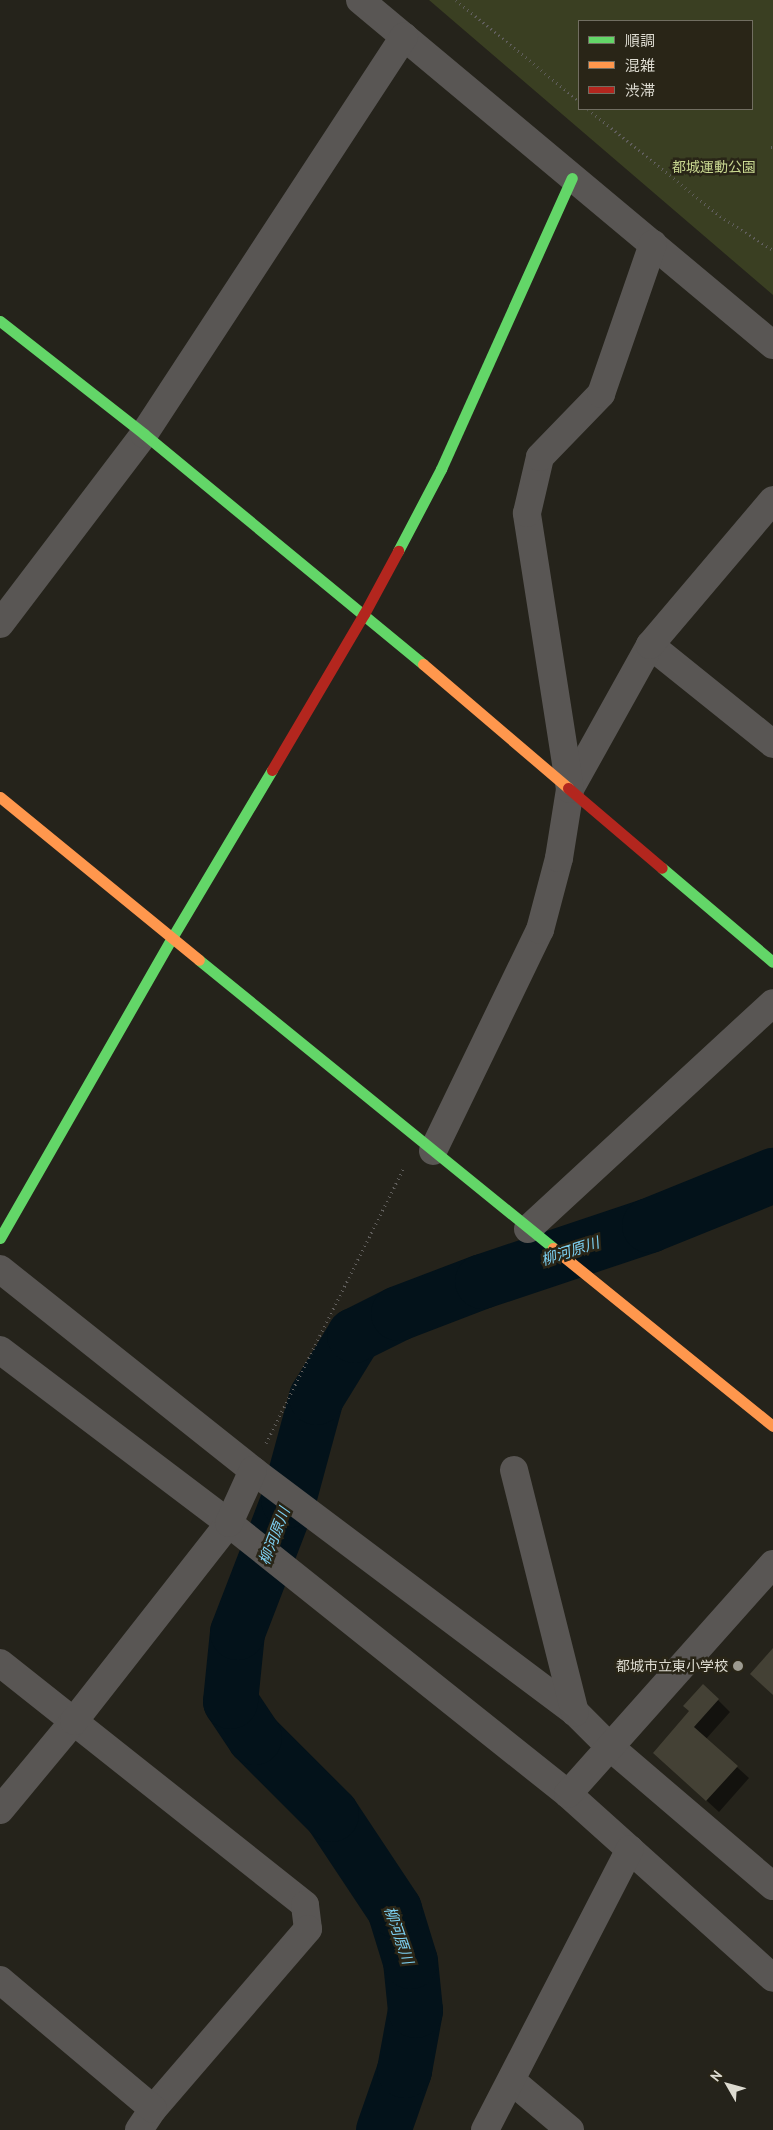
<!DOCTYPE html>
<meta charset="utf-8">
<style>
body{margin:0}
#map{position:relative;width:773px;height:2130px;overflow:hidden;background:#25231b;font-family:"PT Sans","Noto Sans JP",sans-serif}
div>[style]{position:absolute}
.green>*{inset:0;background:#3a3f22}
.shadow>*{inset:0;background:#0007}
.river>*{height:55px;margin:-27.5px;padding:0 27.5px;transform-origin:27.5px;border-radius:27.5px;background:#03121a}
.building>*{inset:0;background:#444135}
.path>*{height:3px;margin-top:-1.5px;transform-origin:0;background:repeating-linear-gradient(90deg,#605e5c 0 1px,transparent 0 5px)}
.street>*{height:28px;margin:-14px;padding:0 14px;transform-origin:14px;border-radius:14px;background:#595654}
.fast>*{height:11px;margin:-5.5px;padding:0 5.5px;transform-origin:5.5px;border-radius:5.5px;background:#63d668}
.slow>*{height:11px;margin:-5.5px;padding:0 5.5px;transform-origin:5.5px;border-radius:5.5px;background:#ff974d}
.jam>*{height:11px;margin:-5.5px;padding:0 5.5px;transform-origin:5.5px;border-radius:5.5px;background:#b3261e}
.dots>*{width:14px;height:14px;translate:-50% -50%;box-sizing:border-box;border:2px solid #292517;border-radius:50%}
span{translate:-50% -50%;white-space:nowrap;text-align:center;line-height:1.15;-webkit-text-stroke:5px #292517;paint-order:stroke}
.park-label{font-size:14px;color:#c9d891}
.poi-label{font-size:14px;color:#dddbd1}
.right{translate:-100% -50%;text-align:right}
.water-label{font-size:15px;color:#7dd0f2;font-style:italic}
.legend{position:absolute;left:578px;top:20px;width:175px;height:90px;box-sizing:border-box;background:#292517;border:1px solid #716e61;margin:0;padding:6px 9px;list-style:none;font-size:15px;color:#dddbd1}
.legend li{display:flex;align-items:center;gap:10px;height:25px}
.legend b{width:25px;border:1px solid #716e61}
.north{position:absolute;left:703px;top:2060px;width:50px;height:50px;-webkit-text-stroke:4px #292517;paint-order:stroke;rotate:308deg;font-size:14px;font-weight:700;line-height:20px;text-align:center;color:#dddbd1}
.north::after{content:'';display:block;margin:auto;width:18px;height:22px;background:#dddbd1;clip-path:polygon(50% 0,100% 100%,50% 72%,0 100%)}
</style>
<div id="map">
<div class="green">
<i style="clip-path:polygon(evenodd,429px 0,773px 0,773px 295px,429px 0,579px 21px,752px 21px,752px 109px,579px 109px,579px 21px)"></i>
</div>
<div class="shadow">
<i style="clip-path:polygon(718px 1700px,730px 1712px,706px 1739px,749px 1778px,719px 1812px,655px 1753px)"></i>
</div>
<div class="river">
<i style="left:383px;top:2130px;width:64px;rotate:-70.7deg"></i>
<i style="left:404px;top:2070px;width:61px;rotate:-79.6deg"></i>
<i style="left:415px;top:2010px;width:49px;rotate:-95.8deg"></i>
<i style="left:410px;top:1961px;width:54px;rotate:-107.1deg"></i>
<i style="left:394px;top:1909px;width:114px;rotate:-123.6deg"></i>
<i style="left:331px;top:1814px;width:109px;rotate:-135deg"></i>
<i style="left:254px;top:1737px;width:43px;rotate:-123.7deg"></i>
<i style="left:230px;top:1701px;width:69px;rotate:-84.2deg"></i>
<i style="left:237px;top:1632px;width:142px;rotate:-68.9deg"></i>
<i style="left:288px;top:1500px;width:107px;rotate:-74.8deg"></i>
<i style="left:316px;top:1397px;width:73px;rotate:-58.5deg"></i>
<i style="left:354px;top:1335px;width:49px;rotate:-26.6deg"></i>
<i style="left:398px;top:1313px;width:90px;rotate:-20.9deg"></i>
<i style="left:482px;top:1281px;width:176px;rotate:-18.5deg"></i>
<i style="left:649px;top:1225px;width:134px;rotate:-22deg"></i>
</div>
<div class="building">
<i style="clip-path:polygon(773px 1648px,773px 1695px,750px 1674px)"></i>
<i style="clip-path:polygon(703px 1684px,719px 1699px,694px 1727px,738px 1766px,706px 1801px,653px 1753px,689px 1711px,683px 1706px)"></i>
</div>
<div class="path">
<i style="left:456px;top:0;width:159px;rotate:39.4deg"></i>
<i style="left:588px;top:109px;width:170px;rotate:39deg"></i>
<i style="left:720px;top:216px;width:63px;rotate:32.7deg"></i>
<i style="left:771px;top:147px;width:2px"></i>
<i style="left:266px;top:1443px;width:309px;rotate:-63.4deg"></i>
</div>
<div class="street">
<i style="left:360px;top:0;width:538px;rotate:39.87deg"></i>
<i style="left:0;top:624px;width:238px;rotate:-52.8deg"></i>
<i style="left:144px;top:434px;width:475px;rotate:-56.8deg"></i>
<i style="left:650px;top:645px;width:158px;rotate:38.8deg"></i>
<i style="left:570px;top:789px;width:165px;rotate:-60.9deg"></i>
<i style="left:650px;top:645px;width:190px;rotate:-49.7deg"></i>
<i style="left:433px;top:1151px;width:246px;rotate:-64.2deg"></i>
<i style="left:540px;top:930px;width:74px;rotate:-75.2deg"></i>
<i style="left:559px;top:858px;width:70px;rotate:-80.9deg"></i>
<i style="left:570px;top:789px;width:279px;rotate:-98.9deg"></i>
<i style="left:527px;top:513px;width:57px;rotate:-76.9deg"></i>
<i style="left:540px;top:457px;width:88px;rotate:-45.9deg"></i>
<i style="left:601px;top:394px;width:159px;rotate:-70.9deg"></i>
<i style="left:528px;top:1229px;width:333px;rotate:-42.7deg"></i>
<i style="left:0;top:1269px;width:326px;rotate:38.5deg"></i>
<i style="left:255px;top:1472px;width:400px;rotate:36.9deg"></i>
<i style="left:575px;top:1712px;width:49px;rotate:45deg"></i>
<i style="left:610px;top:1747px;width:214px;rotate:40.5deg"></i>
<i style="left:0;top:1350px;width:290px;rotate:37.1deg"></i>
<i style="left:231px;top:1525px;width:431px;rotate:38.6deg"></i>
<i style="left:568px;top:1794px;width:275px;rotate:41.9deg"></i>
<i style="left:514px;top:1470px;width:250px;rotate:75.9deg"></i>
<i style="left:0;top:1663px;width:389px;rotate:38.4deg"></i>
<i style="left:305px;top:1905px;width:24px;rotate:83deg"></i>
<i style="left:308px;top:1929px;width:238px;rotate:130.7deg"></i>
<i style="left:153px;top:2109px;width:25px;rotate:124deg"></i>
<i style="left:568px;top:1794px;width:308px;rotate:-48.3deg"></i>
<i style="left:0;top:1810px;width:116px;rotate:-50.3deg"></i>
<i style="left:74px;top:1721px;width:251px;rotate:-51.9deg"></i>
<i style="left:229px;top:1523px;width:58px;rotate:-65.6deg"></i>
<i style="left:0;top:1980px;width:200px;rotate:40.1deg"></i>
<i style="left:512px;top:2081px;width:76px;rotate:40.2deg"></i>
<i style="left:485px;top:2130px;width:316px;rotate:-62.7deg"></i>
</div>
<div class="fast">
<i style="left:0;top:321px;width:183px;rotate:38.1deg"></i>
<i style="left:144px;top:434px;width:362px;rotate:39.5deg"></i>
<i style="left:398px;top:551px;width:93px;rotate:-62.3deg"></i>
<i style="left:441px;top:469px;width:319px;rotate:-65.8deg"></i>
<i style="left:662px;top:868px;width:145px;rotate:40.3deg"></i>
<i style="left:199px;top:960px;width:456px;rotate:39.1deg"></i>
<i style="left:0;top:1238px;width:348px;rotate:-60.2deg"></i>
<i style="left:173px;top:936px;width:193px;rotate:-59.2deg"></i>
</div>
<div class="slow">
<i style="left:423px;top:664px;width:191px;rotate:40.5deg"></i>
<i style="left:0;top:797px;width:257px;rotate:39.3deg"></i>
<i style="left:553px;top:1248px;width:283px;rotate:39deg"></i>
</div>
<div class="jam">
<i style="left:272px;top:770px;width:181px;rotate:-59.5deg"></i>
<i style="left:364px;top:614px;width:72px;rotate:-61.6deg"></i>
<i style="left:568px;top:788px;width:123px;rotate:40.4deg"></i>
</div>
<div class="dots">
<i style="left:738px;top:1666px;background:#9d9b91"></i>
</div>
<div class="park-label">
<span style="left:714px;top:167px">都城運動公園</span>
</div>
<div class="poi-label">
<span class="right" style="left:728px;top:1666px">都城市立東小学校</span>
</div>
<div class="water-label">
<span style="left:570px;top:1251px;rotate:-18deg">柳河原川</span>
<span style="left:274px;top:1536px;rotate:-69deg">柳河原川</span>
<span style="left:399px;top:1935px;rotate:71deg">柳河原川</span>
</div>
<ul class="legend">
<li><b style="height:6px;background:#63d668"></b>順調</li>
<li><b style="height:6px;background:#ff974d"></b>混雑</li>
<li><b style="height:6px;background:#b3261e"></b>渋滞</li>
</ul>
<div class="north">N</div>
</div>
